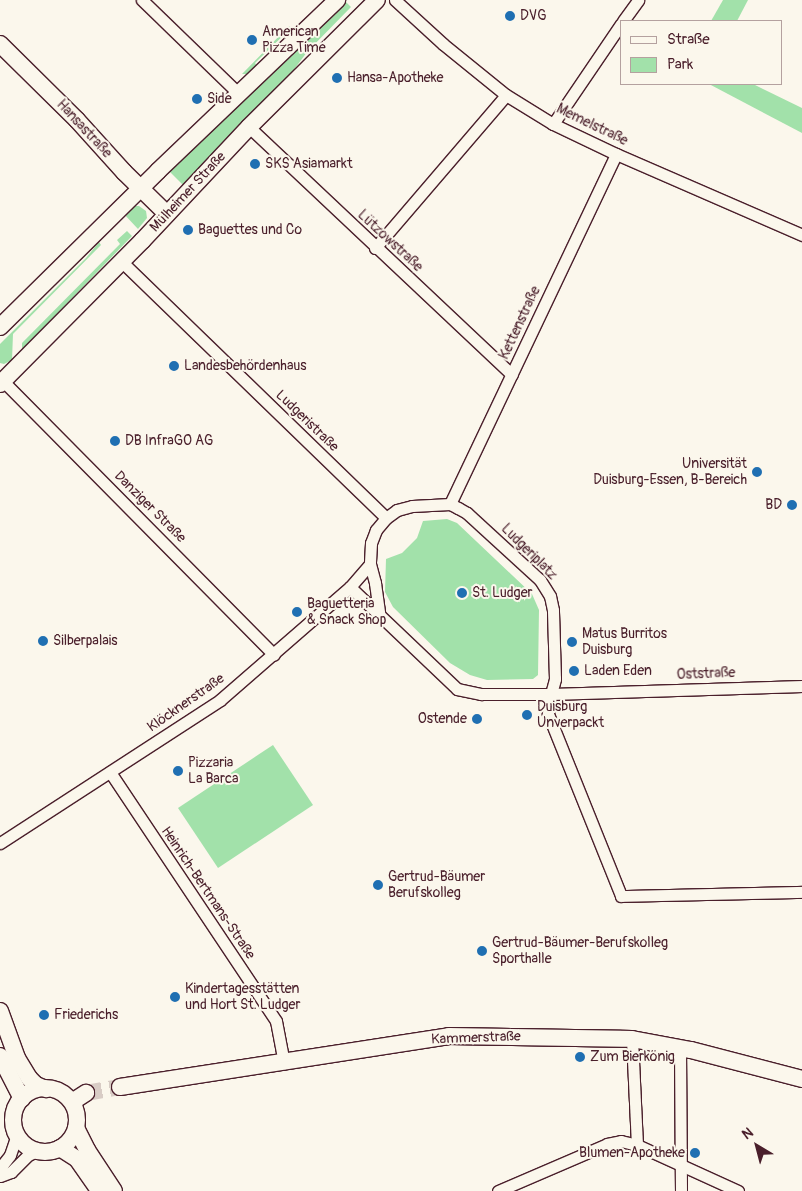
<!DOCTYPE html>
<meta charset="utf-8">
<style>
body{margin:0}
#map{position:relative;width:802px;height:1191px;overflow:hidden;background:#fbf7ec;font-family:Pangolin,sans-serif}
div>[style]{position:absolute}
.green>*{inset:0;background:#a2e1aa}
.secondary-tunnel>*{height:16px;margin-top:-8px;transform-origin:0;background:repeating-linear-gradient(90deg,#d8ccc5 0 16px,transparent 0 24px)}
.roads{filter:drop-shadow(1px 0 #4a1f2b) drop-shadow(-1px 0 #4a1f2b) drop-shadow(0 1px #4a1f2b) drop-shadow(0 -1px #4a1f2b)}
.street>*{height:11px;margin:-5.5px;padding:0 5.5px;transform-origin:5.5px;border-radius:5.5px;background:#fbf7ec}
.secondary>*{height:16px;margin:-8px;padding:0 8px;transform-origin:8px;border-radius:8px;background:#fbf7ec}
.secondary>.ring{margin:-8px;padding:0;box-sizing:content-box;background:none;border:16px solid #fbf7ec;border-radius:50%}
.dots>*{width:14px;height:14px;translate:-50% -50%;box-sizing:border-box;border:2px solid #fbf7ec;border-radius:50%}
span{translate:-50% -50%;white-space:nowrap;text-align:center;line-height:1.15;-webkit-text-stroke:4px #fbf7ec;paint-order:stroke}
.poi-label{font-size:14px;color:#4a1f2b}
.left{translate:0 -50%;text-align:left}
.right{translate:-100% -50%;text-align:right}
.street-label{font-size:14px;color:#4a1f2b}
.legend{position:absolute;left:620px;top:20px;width:162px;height:65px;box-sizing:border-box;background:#fbf7ec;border:1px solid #b4a19f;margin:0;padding:6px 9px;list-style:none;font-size:15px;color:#4a1f2b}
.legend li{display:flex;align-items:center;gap:10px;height:25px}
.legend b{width:25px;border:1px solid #b4a19f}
.north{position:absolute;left:732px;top:1121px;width:50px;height:50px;-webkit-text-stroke:4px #fbf7ec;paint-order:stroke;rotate:323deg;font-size:14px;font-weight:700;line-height:20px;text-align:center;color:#4a1f2b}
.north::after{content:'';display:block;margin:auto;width:18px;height:22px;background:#4a1f2b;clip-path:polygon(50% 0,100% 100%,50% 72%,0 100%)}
</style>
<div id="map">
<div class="green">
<i style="clip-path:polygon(723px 0,748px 0,737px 21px,711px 21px)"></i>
<i style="clip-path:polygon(346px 2px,351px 7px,307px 52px,290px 75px,184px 186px,168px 170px)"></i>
<i style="clip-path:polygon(289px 26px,291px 28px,255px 63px,258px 67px,247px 74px,242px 74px)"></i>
<i style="clip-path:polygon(709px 84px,753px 84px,802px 108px,802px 133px)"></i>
<i style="clip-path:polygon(131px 206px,139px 206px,146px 211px,147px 218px,138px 229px,123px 213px)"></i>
<i style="clip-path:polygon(127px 231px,132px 236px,22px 350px,22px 343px,120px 244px,117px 240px)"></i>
<i style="clip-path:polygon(99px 242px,101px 245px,13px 334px,12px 360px,4px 364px,0 363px,0 344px,86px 258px)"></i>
<i style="clip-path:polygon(447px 519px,457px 523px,532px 594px,539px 610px,538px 675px,533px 679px,487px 680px,470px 675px,450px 663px,393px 607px,385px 592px,386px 559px,402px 553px,417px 538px,423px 521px)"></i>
<i style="clip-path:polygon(273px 745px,313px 805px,218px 868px,178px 808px)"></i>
</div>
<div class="secondary-tunnel">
<i style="left:86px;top:1093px;width:35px;rotate:-10deg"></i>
</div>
<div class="roads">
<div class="street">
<i style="left:142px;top:0;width:135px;rotate:44.1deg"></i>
<i style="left:395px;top:0;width:65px;rotate:42.5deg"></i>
<i style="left:443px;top:44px;width:81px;rotate:39deg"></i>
<i style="left:506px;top:95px;width:55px;rotate:31.7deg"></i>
<i style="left:553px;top:124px;width:70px;rotate:25.5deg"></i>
<i style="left:616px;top:154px;width:203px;rotate:23.5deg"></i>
<i style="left:623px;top:21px;width:26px;rotate:-54deg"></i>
<i style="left:553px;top:124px;width:121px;rotate:-55.8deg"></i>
<i style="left:249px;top:127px;width:361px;rotate:43.3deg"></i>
<i style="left:375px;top:248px;width:201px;rotate:-49.4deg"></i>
<i style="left:121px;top:261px;width:369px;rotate:44.1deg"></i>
<i style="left:3px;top:381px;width:385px;rotate:45.3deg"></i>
<i style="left:450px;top:504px;width:387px;rotate:-64.6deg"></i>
<i style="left:350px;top:587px;width:148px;rotate:43.6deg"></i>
<i style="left:457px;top:689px;width:25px;rotate:12deg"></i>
<i style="left:481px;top:694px;width:70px"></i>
<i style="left:551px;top:694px;width:16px;rotate:-75deg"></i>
<i style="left:555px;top:679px;width:69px;rotate:-91.7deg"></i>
<i style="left:553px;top:610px;width:14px;rotate:-102deg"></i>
<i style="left:550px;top:596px;width:19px;rotate:-122deg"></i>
<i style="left:540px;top:580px;width:99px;rotate:-137.5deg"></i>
<i style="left:467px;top:513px;width:10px;rotate:-151deg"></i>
<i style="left:458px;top:508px;width:9px;rotate:-153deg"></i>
<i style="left:450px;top:504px;width:38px;rotate:177deg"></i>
<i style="left:412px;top:506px;width:16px;rotate:165deg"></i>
<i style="left:397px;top:510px;width:14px;rotate:144deg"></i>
<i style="left:386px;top:518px;width:16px;rotate:130deg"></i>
<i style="left:376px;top:530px;width:14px;rotate:111deg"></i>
<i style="left:371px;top:543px;width:21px;rotate:93deg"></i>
<i style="left:370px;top:564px;width:20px;rotate:75deg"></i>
<i style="left:375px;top:583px;width:30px;rotate:82deg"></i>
<i style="left:802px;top:686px;width:251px;rotate:178.2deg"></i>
<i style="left:551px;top:694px;width:20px;rotate:99deg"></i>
<i style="left:548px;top:714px;width:196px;rotate:68.1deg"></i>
<i style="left:621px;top:896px;width:181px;rotate:-1.3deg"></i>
<i style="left:110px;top:772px;width:299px;rotate:56.3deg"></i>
<i style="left:276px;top:1021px;width:43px;rotate:79.2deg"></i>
<i style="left:0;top:843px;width:262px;rotate:-33deg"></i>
<i style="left:220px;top:700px;width:172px;rotate:-41deg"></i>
<i style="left:350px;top:587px;width:30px;rotate:-49deg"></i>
<i style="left:632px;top:1039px;width:106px;rotate:87.3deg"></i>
<i style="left:637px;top:1145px;width:111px;rotate:24.5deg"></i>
<i style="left:680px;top:1048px;width:143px;rotate:89.6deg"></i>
<i style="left:0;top:1168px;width:16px;rotate:-52deg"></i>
<i style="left:10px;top:1155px;width:21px;rotate:-71deg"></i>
<i style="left:0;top:1176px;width:12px;rotate:-20deg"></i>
<i style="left:11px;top:1172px;width:24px;rotate:-45deg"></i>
<i style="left:28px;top:1155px;width:10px;rotate:-24deg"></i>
<i style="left:498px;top:1191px;width:119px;rotate:-23.3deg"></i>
<i style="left:607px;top:1144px;width:14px;rotate:-12deg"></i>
<i style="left:621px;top:1141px;width:16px;rotate:14deg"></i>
</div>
<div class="secondary">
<i style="left:0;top:44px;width:108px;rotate:44.6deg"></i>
<i style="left:77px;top:120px;width:70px;rotate:47.9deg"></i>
<i style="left:124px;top:172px;width:60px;rotate:44.3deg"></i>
<i style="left:0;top:327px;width:222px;rotate:-44.6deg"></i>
<i style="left:158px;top:171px;width:248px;rotate:-43.7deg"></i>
<i style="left:0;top:384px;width:202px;rotate:-45.2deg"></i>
<i style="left:142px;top:241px;width:156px;rotate:-46.8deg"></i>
<i style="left:249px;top:127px;width:180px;rotate:-44.8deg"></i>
<i style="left:0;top:1011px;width:50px;rotate:70.1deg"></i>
<i style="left:17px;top:1058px;width:23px;rotate:59deg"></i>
<i style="left:29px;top:1078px;width:10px;rotate:45deg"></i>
<i style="left:36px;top:1085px;width:11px;rotate:22deg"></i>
<i style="left:0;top:1056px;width:48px;rotate:62.9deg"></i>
<i style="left:120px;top:1087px;width:333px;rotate:-8.8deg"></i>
<i style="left:449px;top:1036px;width:183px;rotate:0.9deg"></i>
<i style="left:632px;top:1039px;width:60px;rotate:10.6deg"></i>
<i style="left:691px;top:1050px;width:115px;rotate:14.6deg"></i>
<i class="ring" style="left:13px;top:1088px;width:48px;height:48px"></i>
<i style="left:72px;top:1102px;width:17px;rotate:-33deg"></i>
<i style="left:76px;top:1128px;width:25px;rotate:63deg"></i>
<i style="left:87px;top:1150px;width:49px;rotate:56.6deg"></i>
<i style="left:60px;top:1148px;width:20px;rotate:33deg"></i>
<i style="left:77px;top:1159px;width:39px;rotate:55deg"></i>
</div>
</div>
<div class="dots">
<i style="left:510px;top:16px;background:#1f6fb2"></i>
<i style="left:252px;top:40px;background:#1f6fb2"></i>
<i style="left:337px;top:78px;background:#1f6fb2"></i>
<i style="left:197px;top:99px;background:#1f6fb2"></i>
<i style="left:255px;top:164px;background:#1f6fb2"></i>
<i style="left:188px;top:230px;background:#1f6fb2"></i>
<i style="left:174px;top:366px;background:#1f6fb2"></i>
<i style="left:115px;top:441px;background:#1f6fb2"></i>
<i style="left:757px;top:472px;background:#1f6fb2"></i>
<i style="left:792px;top:505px;background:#1f6fb2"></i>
<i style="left:462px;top:593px;background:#1f6fb2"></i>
<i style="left:297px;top:612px;background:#1f6fb2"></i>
<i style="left:43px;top:641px;background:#1f6fb2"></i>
<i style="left:572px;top:642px;background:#1f6fb2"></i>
<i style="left:574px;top:671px;background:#1f6fb2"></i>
<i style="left:527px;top:715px;background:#1f6fb2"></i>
<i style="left:477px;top:719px;background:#1f6fb2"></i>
<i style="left:178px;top:771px;background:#1f6fb2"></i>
<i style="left:378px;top:885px;background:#1f6fb2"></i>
<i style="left:482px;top:951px;background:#1f6fb2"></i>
<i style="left:175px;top:997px;background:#1f6fb2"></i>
<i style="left:44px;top:1015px;background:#1f6fb2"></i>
<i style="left:580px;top:1057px;background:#1f6fb2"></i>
<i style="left:695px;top:1153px;background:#1f6fb2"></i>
</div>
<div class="poi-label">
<span class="left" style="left:520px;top:16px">DVG</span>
<span class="left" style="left:262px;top:40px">American<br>Pizza Time</span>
<span class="left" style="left:347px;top:78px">Hansa-Apotheke</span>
<span class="left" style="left:207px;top:99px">Side</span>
<span class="left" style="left:265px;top:164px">SKS Asiamarkt</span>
<span class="left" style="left:198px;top:230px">Baguettes und Co</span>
<span class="left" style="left:184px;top:366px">Landesbehördenhaus</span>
<span class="left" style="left:125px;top:441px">DB InfraGO AG</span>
<span class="right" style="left:747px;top:472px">Universität<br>Duisburg-Essen, B-Bereich</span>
<span class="right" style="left:782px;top:505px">BD</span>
<span class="left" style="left:472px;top:593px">St. Ludger</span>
<span class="left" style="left:307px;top:612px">Baguetteria<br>&amp; Snack Shop</span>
<span class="left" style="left:582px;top:642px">Matus Burritos<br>Duisburg</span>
<span class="left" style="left:53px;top:641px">Silberpalais</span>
<span class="left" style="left:584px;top:671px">Laden Eden</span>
<span class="left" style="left:537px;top:715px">Duisburg<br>Unverpackt</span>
<span class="right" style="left:467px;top:719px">Ostende</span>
<span class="left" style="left:188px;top:771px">Pizzaria<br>La Barca</span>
<span class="left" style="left:388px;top:885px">Gertrud-Bäumer<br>Berufskolleg</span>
<span class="left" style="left:492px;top:951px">Gertrud-Bäumer-Berufskolleg<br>Sporthalle</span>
<span class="left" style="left:185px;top:997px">Kindertagesstätten<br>und Hort St. Ludger</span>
<span class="left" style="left:54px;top:1015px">Friederichs</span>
<span class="left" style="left:590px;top:1057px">Zum Bierkönig</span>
<span class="right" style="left:685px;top:1153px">Blumen-Apotheke</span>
</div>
<div class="street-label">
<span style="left:592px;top:125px;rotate:26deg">Memelstraße</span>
<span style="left:84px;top:129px;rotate:47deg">Hansastraße</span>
<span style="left:188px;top:192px;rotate:-47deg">Mülheimer Straße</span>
<span style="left:390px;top:241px;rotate:43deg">Lützowstraße</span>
<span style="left:520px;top:323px;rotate:-65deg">Kettenstraße</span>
<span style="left:307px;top:421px;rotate:44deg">Ludgeristraße</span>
<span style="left:150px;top:507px;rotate:45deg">Danziger Straße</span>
<span style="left:529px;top:552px;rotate:45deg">Ludgeriplatz</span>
<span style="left:706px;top:674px;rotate:-2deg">Oststraße</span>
<span style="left:186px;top:703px;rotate:-35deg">Klöcknerstraße</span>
<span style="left:208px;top:893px;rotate:56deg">Heinrich-Bertmans-Straße</span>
<span style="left:476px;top:1038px;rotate:-2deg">Kammerstraße</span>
</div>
<ul class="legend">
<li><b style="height:6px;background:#fbf7ec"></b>Straße</li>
<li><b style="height:14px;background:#a2e1aa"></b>Park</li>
</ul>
<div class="north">N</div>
</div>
